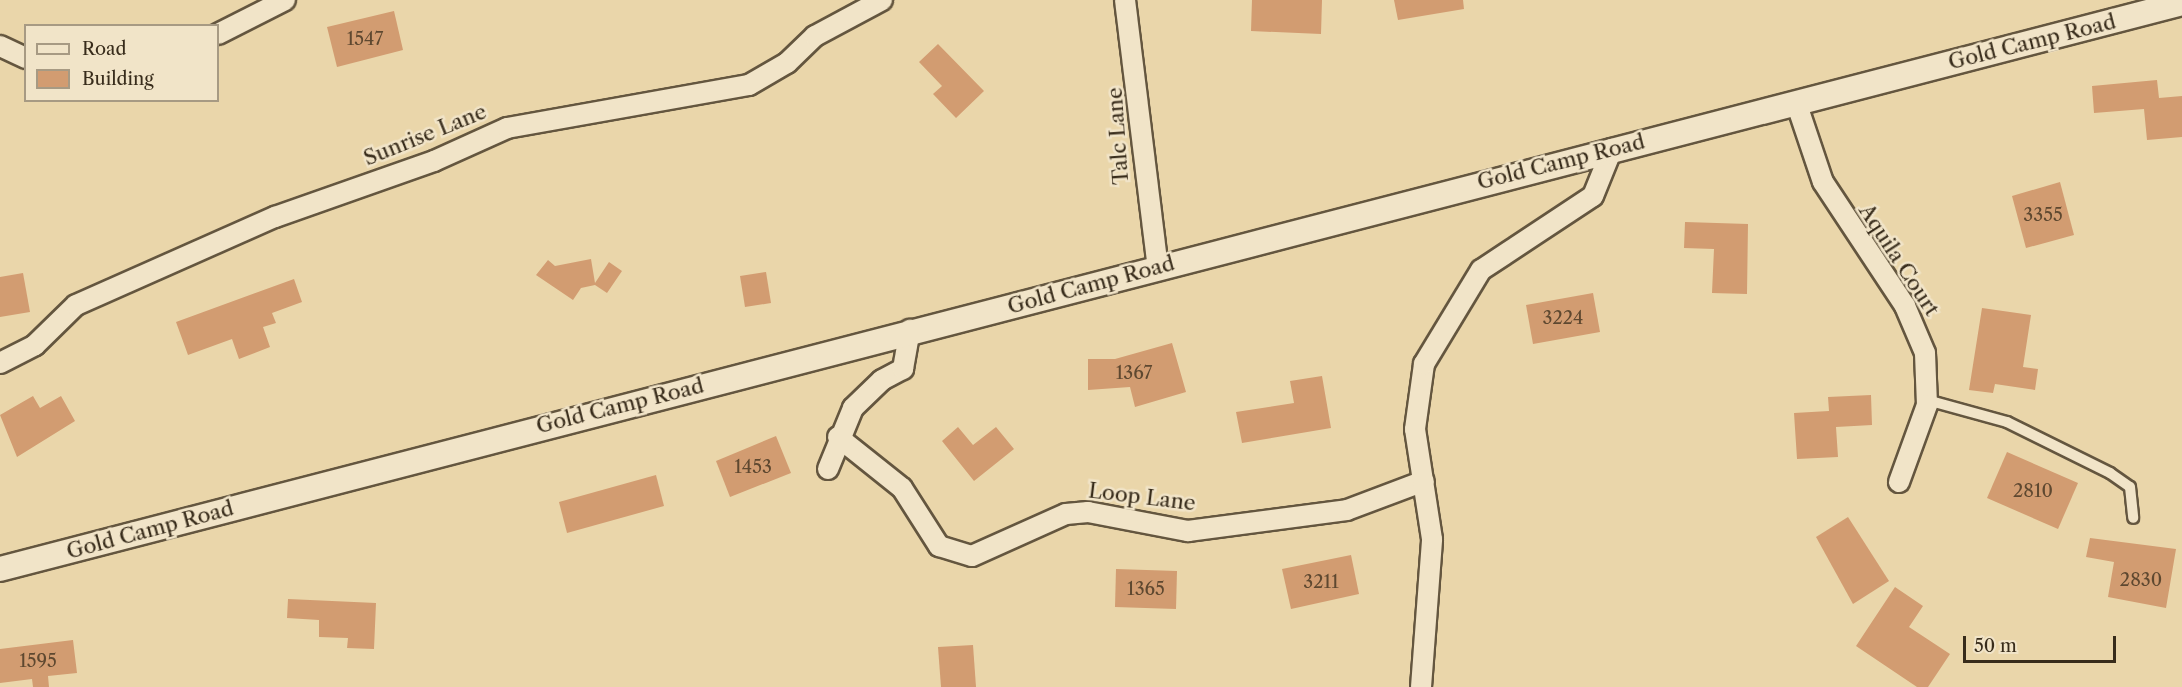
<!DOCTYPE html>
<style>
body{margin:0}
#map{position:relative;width:2182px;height:687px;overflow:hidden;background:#ead6aa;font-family:"Libre Caslon Text",serif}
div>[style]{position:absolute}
.building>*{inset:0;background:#d29c71}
.roads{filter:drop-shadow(2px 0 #64563f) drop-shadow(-2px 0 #64563f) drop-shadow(0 2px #64563f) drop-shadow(0 -2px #64563f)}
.service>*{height:10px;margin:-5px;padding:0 5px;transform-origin:5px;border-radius:5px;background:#f1e4c8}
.minor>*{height:20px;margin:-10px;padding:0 10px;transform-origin:10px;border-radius:10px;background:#f1e4c8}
.tertiary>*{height:24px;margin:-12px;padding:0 12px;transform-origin:12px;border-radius:12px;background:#f1e4c8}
span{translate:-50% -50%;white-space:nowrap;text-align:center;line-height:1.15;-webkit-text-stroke:5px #f1e4c8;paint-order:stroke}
.number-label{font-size:18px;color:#5e4830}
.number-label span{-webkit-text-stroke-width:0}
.street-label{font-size:21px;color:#382c1b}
.legend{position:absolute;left:24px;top:24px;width:195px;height:78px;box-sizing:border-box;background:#f1e4c8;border:2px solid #a79a83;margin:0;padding:8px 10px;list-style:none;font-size:18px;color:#382c1b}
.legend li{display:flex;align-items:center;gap:12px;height:30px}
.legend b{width:30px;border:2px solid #a79a83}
.scale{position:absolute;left:1963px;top:636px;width:153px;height:27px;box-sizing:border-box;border:3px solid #382c1b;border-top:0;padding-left:8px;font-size:18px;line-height:21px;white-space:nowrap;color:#382c1b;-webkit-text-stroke:4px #f1e4c8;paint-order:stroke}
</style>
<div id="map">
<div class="building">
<i style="clip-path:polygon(1252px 0,1322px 0,1321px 34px,1251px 31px)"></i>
<i style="clip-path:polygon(1394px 0,1463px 0,1464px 9px,1398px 20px)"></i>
<i style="clip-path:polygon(394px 11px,403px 50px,337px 67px,327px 27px)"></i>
<i style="clip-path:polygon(938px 44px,984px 91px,956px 118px,933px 94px,942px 86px,919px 62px)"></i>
<i style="clip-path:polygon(2157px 80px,2159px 98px,2182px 96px,2182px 137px,2147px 140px,2144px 109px,2094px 113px,2092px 86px)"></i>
<i style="clip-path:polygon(2060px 182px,2074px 235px,2026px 248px,2012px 196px)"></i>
<i style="clip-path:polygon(1685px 222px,1748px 224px,1747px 294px,1712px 293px,1714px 249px,1684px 248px)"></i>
<i style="clip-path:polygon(591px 259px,595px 283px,609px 262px,622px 271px,607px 293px,595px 285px,581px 288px,573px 300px,536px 275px,548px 260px,555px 266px)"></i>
<i style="clip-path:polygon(766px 272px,771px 303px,745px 307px,740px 276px)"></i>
<i style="clip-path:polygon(23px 273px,30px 312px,0 317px,0 277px)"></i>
<i style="clip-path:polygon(294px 279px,302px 302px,272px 313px,276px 323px,263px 327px,270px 347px,239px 359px,232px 339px,188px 355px,176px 322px)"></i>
<i style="clip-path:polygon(1593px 293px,1600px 332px,1533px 344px,1526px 305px)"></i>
<i style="clip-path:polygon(1982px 308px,2031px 315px,2023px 367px,2038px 369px,2035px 390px,1995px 384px,1993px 393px,1969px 390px)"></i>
<i style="clip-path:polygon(1172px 343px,1186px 392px,1135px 407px,1130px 387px,1088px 390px,1088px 359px,1115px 359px)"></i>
<i style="clip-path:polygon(1322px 376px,1331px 428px,1242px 443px,1236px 412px,1294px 403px,1290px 381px)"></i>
<i style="clip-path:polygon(1871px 395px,1872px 425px,1836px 427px,1838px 457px,1797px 459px,1794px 413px,1829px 411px,1828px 397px)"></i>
<i style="clip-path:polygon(33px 396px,40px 408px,61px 396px,75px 421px,17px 457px,0 415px)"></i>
<i style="clip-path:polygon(958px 427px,973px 445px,996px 427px,1014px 449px,974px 481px,942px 441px)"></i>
<i style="clip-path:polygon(776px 436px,791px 473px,730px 497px,716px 461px)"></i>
<i style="clip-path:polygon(2007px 452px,2078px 483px,2058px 529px,1987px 498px)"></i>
<i style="clip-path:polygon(656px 475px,664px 506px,567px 533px,559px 502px)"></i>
<i style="clip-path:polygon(1848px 517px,1889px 581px,1853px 604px,1816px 537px)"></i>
<i style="clip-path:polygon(2090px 538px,2176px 549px,2166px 608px,2108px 597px,2114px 562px,2086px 557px)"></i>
<i style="clip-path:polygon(1351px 555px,1359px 594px,1291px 609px,1282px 569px)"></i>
<i style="clip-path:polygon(1116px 569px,1177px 571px,1176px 609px,1115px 607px)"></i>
<i style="clip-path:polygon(1895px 587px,1923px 606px,1909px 627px,1950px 654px,1928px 687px,1917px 687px,1856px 646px)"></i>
<i style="clip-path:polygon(288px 599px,376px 603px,374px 649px,347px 648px,348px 638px,319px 637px,319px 620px,287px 618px)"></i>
<i style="clip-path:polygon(73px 640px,77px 673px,48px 676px,49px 687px,33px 687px,32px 679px,0 683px,0 649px)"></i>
<i style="clip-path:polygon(973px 645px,976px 687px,941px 687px,938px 647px)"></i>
</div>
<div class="roads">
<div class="service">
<i style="left:1927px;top:400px;width:83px;rotate:15.4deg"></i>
<i style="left:2007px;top:422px;width:115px;rotate:26.3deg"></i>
<i style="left:2110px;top:473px;width:24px;rotate:35deg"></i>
<i style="left:2130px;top:487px;width:31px;rotate:84deg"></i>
</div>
<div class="minor">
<i style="left:1125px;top:0;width:270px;rotate:83deg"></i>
<i style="left:218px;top:34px;width:75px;rotate:-26.9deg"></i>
<i style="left:0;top:46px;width:29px;rotate:25deg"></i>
<i style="left:1796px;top:102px;width:84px;rotate:71.4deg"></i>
<i style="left:1823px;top:182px;width:149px;rotate:56.5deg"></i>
<i style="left:1905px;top:306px;width:51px;rotate:66.9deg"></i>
<i style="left:1925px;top:353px;width:52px;rotate:87.8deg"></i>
<i style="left:1927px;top:405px;width:82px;rotate:110deg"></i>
<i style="left:0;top:363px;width:39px;rotate:-27deg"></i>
<i style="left:35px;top:345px;width:57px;rotate:-44.3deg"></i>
<i style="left:76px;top:305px;width:218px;rotate:-23.9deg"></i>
<i style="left:275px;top:217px;width:169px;rotate:-19.4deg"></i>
<i style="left:434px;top:161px;width:80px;rotate:-24.3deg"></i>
<i style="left:507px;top:128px;width:246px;rotate:-10.1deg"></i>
<i style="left:749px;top:85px;width:44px;rotate:-30.1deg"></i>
<i style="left:787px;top:63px;width:39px;rotate:-44deg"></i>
<i style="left:815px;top:36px;width:76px;rotate:-28.2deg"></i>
<i style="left:838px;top:437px;width:82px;rotate:38.6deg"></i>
<i style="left:902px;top:488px;width:69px;rotate:57.5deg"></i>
<i style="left:939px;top:546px;width:34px;rotate:17deg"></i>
<i style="left:972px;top:556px;width:103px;rotate:-24.1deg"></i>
<i style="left:1066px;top:514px;width:22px;rotate:-5deg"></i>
<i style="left:1088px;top:512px;width:102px;rotate:10.8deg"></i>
<i style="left:1188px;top:531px;width:160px;rotate:-7.5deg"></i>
<i style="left:1347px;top:510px;width:82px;rotate:-20.6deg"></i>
<i style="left:828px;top:469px;width:66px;rotate:-67.7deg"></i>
<i style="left:853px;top:408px;width:40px;rotate:-44deg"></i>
<i style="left:882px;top:380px;width:24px;rotate:-28deg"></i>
<i style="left:903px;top:369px;width:40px;rotate:-80deg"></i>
<i style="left:1421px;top:687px;width:148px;rotate:-85.7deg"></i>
<i style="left:1432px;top:539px;width:111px;rotate:-98.8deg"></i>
<i style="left:1415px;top:429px;width:66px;rotate:-82.1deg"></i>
<i style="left:1424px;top:364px;width:110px;rotate:-58.8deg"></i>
<i style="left:1481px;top:270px;width:134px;rotate:-33.5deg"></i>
<i style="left:1593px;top:196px;width:51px;rotate:-68deg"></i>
</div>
<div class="tertiary">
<i style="left:0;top:569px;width:2254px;rotate:-14.54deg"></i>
</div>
</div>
<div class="number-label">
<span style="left:365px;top:39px">1547</span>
<span style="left:2043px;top:215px">3355</span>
<span style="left:1563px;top:318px">3224</span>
<span style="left:1134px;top:373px">1367</span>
<span style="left:753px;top:467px">1453</span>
<span style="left:2033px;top:491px">2810</span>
<span style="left:2141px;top:580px">2830</span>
<span style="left:1321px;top:582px">3211</span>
<span style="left:1146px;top:589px">1365</span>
<span style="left:38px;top:661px">1595</span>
</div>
<div class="street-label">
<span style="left:2032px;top:42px;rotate:-14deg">Gold Camp Road</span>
<span style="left:425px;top:135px;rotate:-22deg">Sunrise Lane</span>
<span style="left:1118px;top:136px;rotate:-94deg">Talc Lane</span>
<span style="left:1561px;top:162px;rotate:-14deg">Gold Camp Road</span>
<span style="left:1899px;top:260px;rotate:57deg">Aquila Court</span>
<span style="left:1091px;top:285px;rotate:-15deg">Gold Camp Road</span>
<span style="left:620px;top:406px;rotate:-14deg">Gold Camp Road</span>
<span style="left:1142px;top:497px;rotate:7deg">Loop Lane</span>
<span style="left:150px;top:530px;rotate:-15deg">Gold Camp Road</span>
</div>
<ul class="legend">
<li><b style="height:8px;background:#f1e4c8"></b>Road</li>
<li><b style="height:16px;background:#d29c71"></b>Building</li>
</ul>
<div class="scale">50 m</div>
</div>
